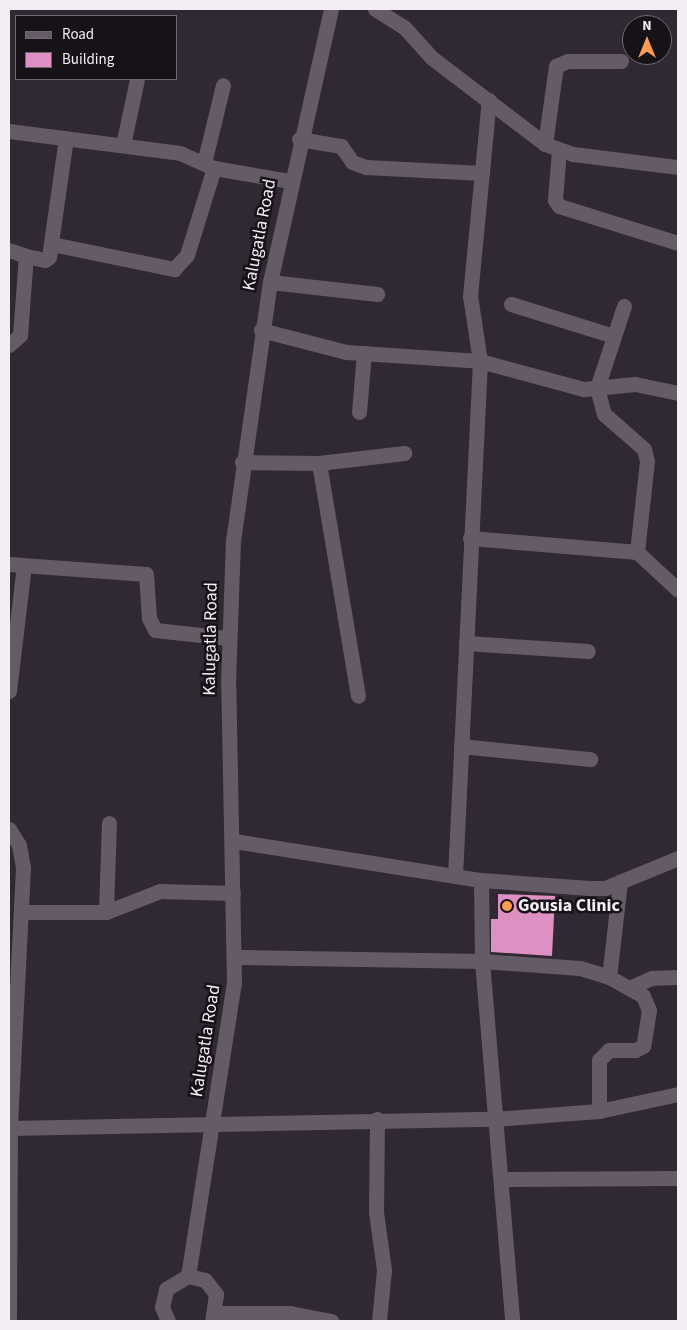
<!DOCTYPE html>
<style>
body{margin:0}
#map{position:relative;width:687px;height:1330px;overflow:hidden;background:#302832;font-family:"Source Sans 3",sans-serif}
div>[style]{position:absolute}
.building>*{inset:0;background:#de90c3}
.street>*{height:15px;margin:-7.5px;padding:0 7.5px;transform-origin:7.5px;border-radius:7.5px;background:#655b66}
.secondary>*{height:15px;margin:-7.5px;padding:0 7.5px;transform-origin:7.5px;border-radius:7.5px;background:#655b66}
.dots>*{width:14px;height:14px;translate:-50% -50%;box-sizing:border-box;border:2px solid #161217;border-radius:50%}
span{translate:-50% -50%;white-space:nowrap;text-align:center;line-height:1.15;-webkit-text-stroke:5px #161217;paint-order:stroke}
.street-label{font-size:18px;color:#f3edf4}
.poi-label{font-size:18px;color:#f3edf4;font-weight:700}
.left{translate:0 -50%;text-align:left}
.frame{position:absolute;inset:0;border:10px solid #f3edf4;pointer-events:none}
.legend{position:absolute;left:15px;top:15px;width:162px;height:65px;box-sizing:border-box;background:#161217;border:1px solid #6e6a6f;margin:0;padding:6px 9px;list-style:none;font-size:15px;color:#f3edf4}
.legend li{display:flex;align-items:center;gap:10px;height:25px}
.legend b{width:25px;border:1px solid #6e6a6f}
.north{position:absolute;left:622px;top:15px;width:50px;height:50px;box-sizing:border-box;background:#161217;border:1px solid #6e6a6f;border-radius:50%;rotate:0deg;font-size:14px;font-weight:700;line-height:20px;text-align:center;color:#f3edf4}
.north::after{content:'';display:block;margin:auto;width:18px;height:22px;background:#fc9d53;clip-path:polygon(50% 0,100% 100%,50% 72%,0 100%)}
</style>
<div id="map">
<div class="building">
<i style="clip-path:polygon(498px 894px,555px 896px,552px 956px,491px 952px,491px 919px,498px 919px)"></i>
</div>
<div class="street">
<i style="left:375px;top:9px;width:34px;rotate:32deg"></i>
<i style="left:404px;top:27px;width:42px;rotate:47.9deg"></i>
<i style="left:432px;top:58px;width:142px;rotate:37.3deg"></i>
<i style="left:545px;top:144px;width:30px;rotate:20deg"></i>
<i style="left:573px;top:154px;width:106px;rotate:7.1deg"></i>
<i style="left:9px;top:131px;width:172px;rotate:7.3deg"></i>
<i style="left:180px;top:153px;width:37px;rotate:24deg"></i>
<i style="left:214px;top:168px;width:76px;rotate:9.8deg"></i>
<i style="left:299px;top:139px;width:43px;rotate:9.5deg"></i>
<i style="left:341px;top:146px;width:19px;rotate:55deg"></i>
<i style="left:352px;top:162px;width:15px;rotate:20deg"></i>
<i style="left:366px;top:167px;width:116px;rotate:3deg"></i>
<i style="left:545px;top:144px;width:79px;rotate:-82deg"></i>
<i style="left:556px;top:66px;width:13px;rotate:-23deg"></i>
<i style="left:568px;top:61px;width:53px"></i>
<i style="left:123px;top:145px;width:67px;rotate:-78deg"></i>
<i style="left:559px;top:150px;width:50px;rotate:94.6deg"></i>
<i style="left:555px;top:200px;width:7px;rotate:56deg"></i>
<i style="left:559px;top:206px;width:125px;rotate:17.3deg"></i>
<i style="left:204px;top:163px;width:80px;rotate:-76.3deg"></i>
<i style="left:52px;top:244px;width:125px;rotate:11.6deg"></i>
<i style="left:174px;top:269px;width:19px;rotate:-47deg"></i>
<i style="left:187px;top:255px;width:91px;rotate:-72.8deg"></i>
<i style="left:9px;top:250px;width:18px;rotate:19deg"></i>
<i style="left:270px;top:282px;width:108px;rotate:6.4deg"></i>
<i style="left:511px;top:304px;width:108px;rotate:17.3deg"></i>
<i style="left:624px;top:306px;width:86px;rotate:108.2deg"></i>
<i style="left:597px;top:388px;width:27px;rotate:75deg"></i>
<i style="left:604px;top:414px;width:53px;rotate:41.2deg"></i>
<i style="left:644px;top:449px;width:12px;rotate:76deg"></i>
<i style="left:647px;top:461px;width:92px;rotate:96.3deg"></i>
<i style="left:261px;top:330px;width:88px;rotate:14.5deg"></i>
<i style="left:346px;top:352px;width:134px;rotate:3.8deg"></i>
<i style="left:480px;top:361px;width:108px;rotate:15.1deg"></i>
<i style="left:584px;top:389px;width:51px;rotate:-5.6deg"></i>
<i style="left:635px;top:384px;width:44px;rotate:11.8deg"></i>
<i style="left:9px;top:345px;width:15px;rotate:-42deg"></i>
<i style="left:20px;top:335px;width:79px;rotate:-85.7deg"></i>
<i style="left:26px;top:256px;width:19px;rotate:12deg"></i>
<i style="left:45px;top:260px;width:5px;rotate:-37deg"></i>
<i style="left:49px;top:257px;width:120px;rotate:-81.9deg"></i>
<i style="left:359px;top:412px;width:59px;rotate:-85.2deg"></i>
<i style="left:242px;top:462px;width:77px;rotate:0.7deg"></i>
<i style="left:319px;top:463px;width:86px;rotate:-6.7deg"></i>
<i style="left:319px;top:463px;width:236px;rotate:80.5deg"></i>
<i style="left:470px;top:538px;width:168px;rotate:4.8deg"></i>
<i style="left:637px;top:552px;width:56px;rotate:42.8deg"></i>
<i style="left:9px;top:564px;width:137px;rotate:4.2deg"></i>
<i style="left:146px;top:574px;width:44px;rotate:86.1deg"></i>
<i style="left:149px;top:618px;width:13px;rotate:63deg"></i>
<i style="left:155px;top:630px;width:73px;rotate:6.3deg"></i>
<i style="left:466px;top:643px;width:122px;rotate:3.8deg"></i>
<i style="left:9px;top:691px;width:127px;rotate:-83.2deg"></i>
<i style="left:461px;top:746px;width:130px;rotate:5.8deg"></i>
<i style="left:9px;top:829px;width:19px;rotate:58deg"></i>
<i style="left:19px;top:845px;width:23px;rotate:80deg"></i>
<i style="left:23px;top:868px;width:260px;rotate:92.9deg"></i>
<i style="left:10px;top:1128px;width:193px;rotate:90.3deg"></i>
<i style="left:455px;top:876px;width:516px;rotate:-87.22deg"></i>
<i style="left:480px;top:361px;width:66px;rotate:-98.7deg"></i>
<i style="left:470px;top:296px;width:197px;rotate:-84.5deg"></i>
<i style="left:481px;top:880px;width:81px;rotate:89.3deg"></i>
<i style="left:482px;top:961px;width:361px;rotate:85.2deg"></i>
<i style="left:22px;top:912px;width:84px"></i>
<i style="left:106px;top:912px;width:58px;rotate:-21.3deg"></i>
<i style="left:160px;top:891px;width:73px;rotate:1.6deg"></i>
<i style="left:106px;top:912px;width:89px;rotate:-88.1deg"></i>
<i style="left:235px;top:957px;width:247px;rotate:0.9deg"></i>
<i style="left:482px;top:961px;width:98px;rotate:4.1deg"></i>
<i style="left:580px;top:968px;width:30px;rotate:17deg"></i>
<i style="left:609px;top:977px;width:39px;rotate:29deg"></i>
<i style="left:643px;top:996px;width:15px;rotate:67deg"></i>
<i style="left:649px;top:1010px;width:36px;rotate:99deg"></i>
<i style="left:643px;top:1046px;width:9px;rotate:153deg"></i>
<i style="left:635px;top:1050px;width:26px;rotate:180deg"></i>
<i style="left:609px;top:1050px;width:14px;rotate:135deg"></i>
<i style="left:599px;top:1060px;width:51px;rotate:90deg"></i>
<i style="left:609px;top:977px;width:96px;rotate:-83.4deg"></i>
<i style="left:629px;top:988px;width:24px;rotate:-24deg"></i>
<i style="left:651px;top:978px;width:27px;rotate:-2deg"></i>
<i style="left:377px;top:1119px;width:93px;rotate:90.6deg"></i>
<i style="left:376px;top:1212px;width:59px;rotate:82.1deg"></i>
<i style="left:384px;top:1270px;width:51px;rotate:95.6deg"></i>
<i style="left:9px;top:1128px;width:484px;rotate:-1.1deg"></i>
<i style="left:493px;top:1119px;width:106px;rotate:-4.3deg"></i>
<i style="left:599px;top:1111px;width:81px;rotate:-12.1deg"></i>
<i style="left:501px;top:1179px;width:177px;rotate:-0.3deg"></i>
<i style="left:217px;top:1313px;width:73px"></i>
<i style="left:290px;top:1313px;width:42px;rotate:11deg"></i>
</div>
<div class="secondary">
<i style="left:234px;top:841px;width:250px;rotate:9deg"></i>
<i style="left:481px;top:880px;width:108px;rotate:4.2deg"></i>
<i style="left:589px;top:888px;width:16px"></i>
<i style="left:605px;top:888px;width:79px;rotate:-22.3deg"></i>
<i style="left:188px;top:1276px;width:297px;rotate:-81.1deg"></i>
<i style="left:234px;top:983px;width:300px;rotate:-91.1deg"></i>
<i style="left:228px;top:683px;width:142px;rotate:-88deg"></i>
<i style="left:233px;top:541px;width:262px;rotate:-81.9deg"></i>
<i style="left:270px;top:282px;width:280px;rotate:-77.4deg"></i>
<i style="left:168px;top:1321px;width:15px;rotate:-113deg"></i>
<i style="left:162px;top:1307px;width:18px;rotate:-77deg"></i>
<i style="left:166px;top:1289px;width:26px;rotate:-31deg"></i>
<i style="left:188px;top:1276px;width:17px;rotate:13deg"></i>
<i style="left:205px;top:1280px;width:18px;rotate:52deg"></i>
<i style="left:216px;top:1294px;width:27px;rotate:98deg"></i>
</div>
<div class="dots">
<i style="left:507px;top:906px;background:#fc9d53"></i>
</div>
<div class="street-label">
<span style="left:260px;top:235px;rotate:-79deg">Kalugatla Road</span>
<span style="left:211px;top:639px;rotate:-89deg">Kalugatla Road</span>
<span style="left:206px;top:1041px;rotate:-81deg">Kalugatla Road</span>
</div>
<div class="poi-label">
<span class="left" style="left:518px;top:906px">Gousia Clinic</span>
</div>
<div class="frame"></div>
<ul class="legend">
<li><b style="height:6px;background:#655b66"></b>Road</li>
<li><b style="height:14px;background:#de90c3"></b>Building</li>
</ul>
<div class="north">N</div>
</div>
